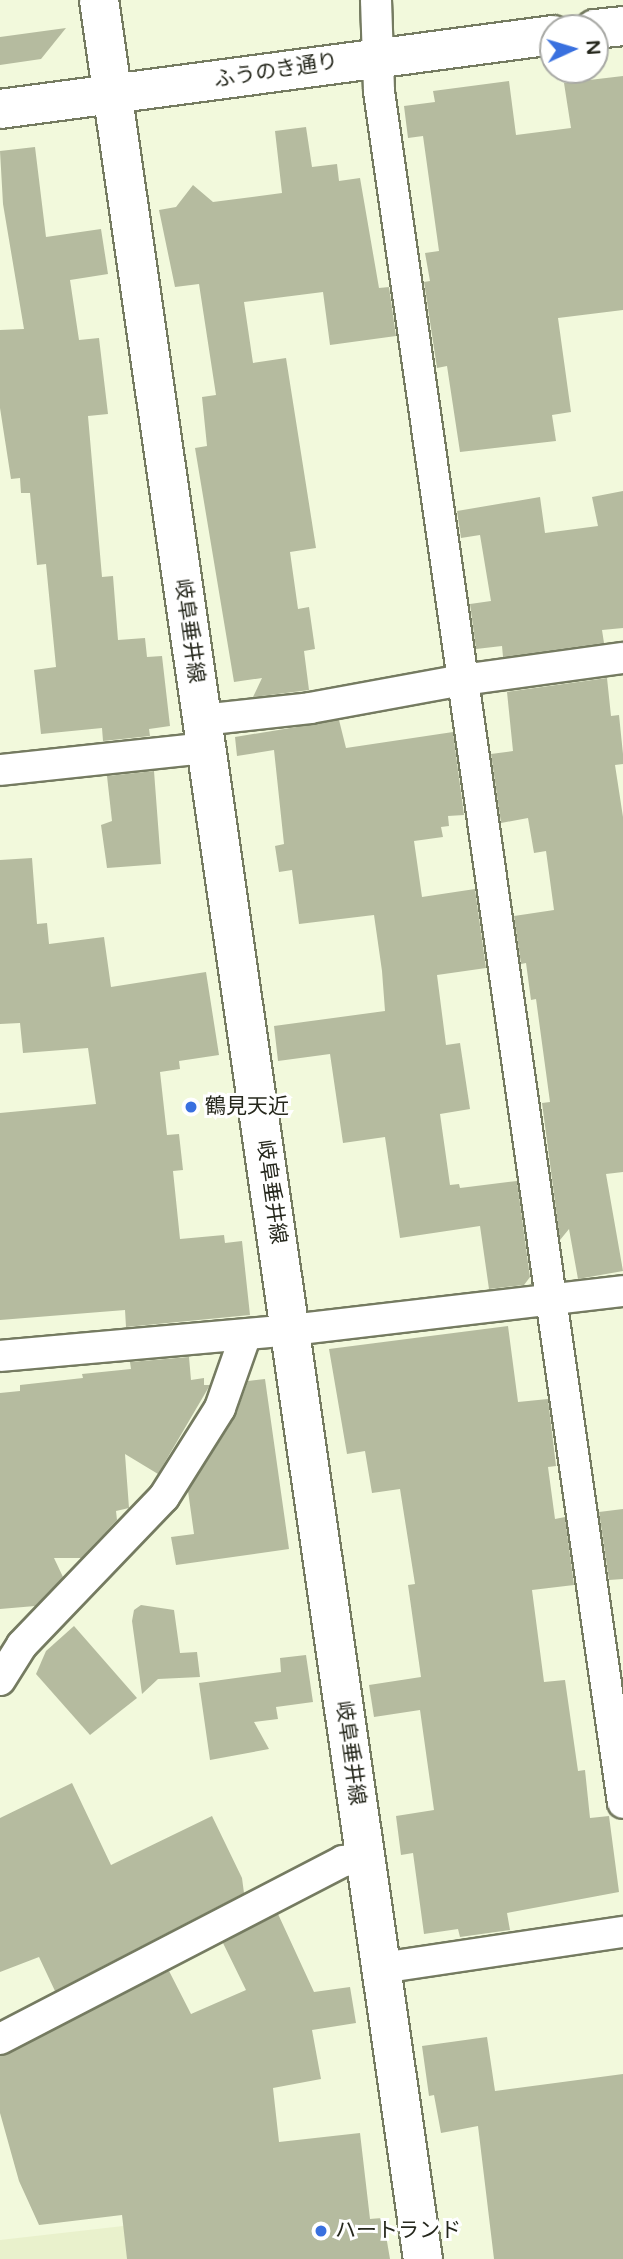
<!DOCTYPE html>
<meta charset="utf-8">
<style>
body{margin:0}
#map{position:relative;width:623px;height:2259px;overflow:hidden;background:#f2f9dc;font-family:"Varela Round","Noto Sans JP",sans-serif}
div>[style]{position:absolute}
.built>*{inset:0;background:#e9f1cc}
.building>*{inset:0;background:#b5bb9f}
.roads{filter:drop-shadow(2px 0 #757b61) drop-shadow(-2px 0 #757b61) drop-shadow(0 2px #757b61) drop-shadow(0 -2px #757b61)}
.street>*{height:30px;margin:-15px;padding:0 15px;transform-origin:15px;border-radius:15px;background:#fff}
.secondary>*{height:38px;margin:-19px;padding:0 19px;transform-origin:19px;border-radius:19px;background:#fff}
.primary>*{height:38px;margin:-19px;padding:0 19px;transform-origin:19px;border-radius:19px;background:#fff}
.dots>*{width:19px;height:19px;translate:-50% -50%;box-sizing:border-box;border:4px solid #fff;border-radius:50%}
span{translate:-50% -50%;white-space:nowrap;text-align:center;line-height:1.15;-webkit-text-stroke:6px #fff;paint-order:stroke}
.street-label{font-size:21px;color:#26281d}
.poi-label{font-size:21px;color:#26281d}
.left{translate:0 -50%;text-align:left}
.north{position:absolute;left:539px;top:14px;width:70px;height:70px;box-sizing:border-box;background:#fff;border:2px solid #a8a9a5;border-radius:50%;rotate:86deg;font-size:19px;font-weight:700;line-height:28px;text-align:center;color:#26281d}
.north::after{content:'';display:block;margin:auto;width:24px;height:32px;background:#3970df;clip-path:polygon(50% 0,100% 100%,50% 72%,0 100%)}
</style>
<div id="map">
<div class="built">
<i style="clip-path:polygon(379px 2218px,385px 2259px,0 2259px,0 2240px,141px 2224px,145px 2242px)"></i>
</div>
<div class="building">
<i style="clip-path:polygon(66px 28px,41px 59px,0 65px,0 37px)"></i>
<i style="clip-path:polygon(623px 76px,623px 310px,558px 318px,571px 412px,552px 415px,556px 441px,460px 452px,447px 366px,437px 368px,424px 282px,430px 281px,425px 253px,439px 251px,423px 136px,408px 138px,404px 106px,435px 102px,433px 91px,509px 81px,516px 135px,571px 128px,564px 83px)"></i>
<i style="clip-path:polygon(306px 127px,312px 167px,337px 164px,339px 181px,360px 178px,379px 288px,389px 287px,396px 336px,330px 345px,323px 292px,244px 302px,253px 363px,286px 358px,316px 548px,290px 552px,298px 609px,309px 607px,315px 649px,304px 651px,309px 690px,253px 697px,262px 678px,234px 682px,195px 448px,207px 446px,202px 397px,216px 395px,199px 284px,175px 287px,159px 210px,176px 207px,193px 185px,213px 202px,282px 193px,275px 131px)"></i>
<i style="clip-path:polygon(35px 147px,46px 237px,101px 229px,108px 274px,70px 280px,79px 340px,99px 338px,108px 414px,88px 416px,102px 577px,113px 576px,118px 640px,145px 638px,147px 657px,162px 656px,170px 726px,149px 729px,150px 736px,103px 741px,102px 728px,41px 734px,34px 670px,56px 667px,46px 564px,37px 565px,30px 493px,21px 493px,20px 478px,11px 479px,0 408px,0 330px,24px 329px,3px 204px,0 151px)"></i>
<i style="clip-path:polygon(623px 491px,623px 628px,602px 630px,604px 643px,503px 657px,502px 646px,476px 649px,470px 604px,491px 601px,480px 535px,461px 538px,457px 511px,540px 497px,545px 533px,598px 526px,592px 497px)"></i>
<i style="clip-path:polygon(607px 678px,611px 716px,619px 715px,623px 754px,623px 764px,615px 765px,623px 817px,623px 1172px,606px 1174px,623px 1271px,578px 1279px,569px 1229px,560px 1240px,542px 1103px,550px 1102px,536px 999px,531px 1000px,526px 963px,521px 964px,514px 916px,554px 910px,546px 851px,534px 853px,528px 818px,501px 823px,491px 754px,513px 751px,507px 692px)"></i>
<i style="clip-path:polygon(339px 720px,346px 748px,453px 732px,464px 815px,448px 816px,449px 826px,441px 827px,443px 837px,414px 841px,422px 897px,475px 889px,486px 968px,437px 975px,446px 1045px,460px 1043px,470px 1109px,440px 1114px,450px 1185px,459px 1184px,460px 1188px,517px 1181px,530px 1277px,524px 1285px,489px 1289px,480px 1226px,400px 1238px,385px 1137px,343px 1143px,330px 1054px,278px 1061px,274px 1026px,385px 1011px,382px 971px,374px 915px,299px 924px,292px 870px,279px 872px,275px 846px,284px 844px,274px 750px,237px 756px,235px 737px)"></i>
<i style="clip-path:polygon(154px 771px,161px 864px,107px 868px,101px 825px,112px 821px,107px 776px)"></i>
<i style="clip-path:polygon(32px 858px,37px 924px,47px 923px,49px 944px,104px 937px,111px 987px,206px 972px,219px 1055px,179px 1061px,180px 1069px,160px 1072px,167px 1135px,179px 1134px,183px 1170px,173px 1171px,180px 1239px,224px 1235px,225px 1243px,242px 1241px,250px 1315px,126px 1327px,125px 1310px,0 1320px,0 1113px,96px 1104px,88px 1048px,23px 1053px,20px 1023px,0 1024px,0 860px)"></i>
<i style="clip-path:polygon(508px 1326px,518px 1402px,548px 1399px,556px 1466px,548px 1467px,555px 1519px,565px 1517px,574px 1585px,532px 1590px,544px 1682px,565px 1680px,578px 1771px,585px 1770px,590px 1818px,609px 1816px,619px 1892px,507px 1913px,510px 1930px,460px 1937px,458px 1929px,424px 1934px,413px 1853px,401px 1855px,396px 1816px,434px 1810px,420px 1710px,374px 1717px,369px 1685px,421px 1677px,408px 1585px,415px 1584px,400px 1489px,372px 1493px,365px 1451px,347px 1454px,329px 1349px)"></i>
<i style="clip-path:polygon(189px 1357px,191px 1380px,204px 1378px,204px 1385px,210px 1385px,158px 1474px,125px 1454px,129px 1508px,116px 1511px,117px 1520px,81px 1558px,54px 1558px,63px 1577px,35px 1606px,0 1609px,0 1393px,20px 1391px,20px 1385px,83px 1378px,82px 1374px,131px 1369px,130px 1362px)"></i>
<i style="clip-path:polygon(265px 1379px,289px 1549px,176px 1565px,171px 1537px,194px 1534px,188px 1491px,235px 1417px,248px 1381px)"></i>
<i style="clip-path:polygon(623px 1509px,623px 1579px,609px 1580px,599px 1512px)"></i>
<i style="clip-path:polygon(141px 1605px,174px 1610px,180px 1653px,197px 1652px,200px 1677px,158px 1679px,142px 1694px,132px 1621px,134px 1610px)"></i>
<i style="clip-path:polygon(74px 1626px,137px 1698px,90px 1735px,36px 1674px,46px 1651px)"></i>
<i style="clip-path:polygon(306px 1655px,313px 1702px,276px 1707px,278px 1719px,254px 1722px,269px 1749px,210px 1760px,199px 1683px,281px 1672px,280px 1658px)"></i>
<i style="clip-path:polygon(72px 1783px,111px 1865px,212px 1816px,242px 1878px,244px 1893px,55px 1991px,39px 1957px,0 1972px,0 1818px)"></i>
<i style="clip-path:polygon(278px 1914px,314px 1992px,350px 1987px,356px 2023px,312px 2030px,321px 2079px,273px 2088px,279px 2142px,360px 2133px,370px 2219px,383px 2218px,390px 2259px,127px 2259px,122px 2215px,39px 2225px,19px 2181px,0 2113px,0 2056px,169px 1971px,191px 2014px,246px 1990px,223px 1943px)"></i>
<i style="clip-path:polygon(487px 2037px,495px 2091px,623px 2074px,623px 2259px,494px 2259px,478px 2126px,441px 2133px,434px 2095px,429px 2096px,422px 2046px)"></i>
</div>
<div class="roads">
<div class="street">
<i style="left:376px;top:0;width:91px;rotate:88.1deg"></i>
<i style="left:379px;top:91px;width:1729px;rotate:81.89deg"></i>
<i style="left:202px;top:720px;width:109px;rotate:-6.3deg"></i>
<i style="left:310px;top:708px;width:155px;rotate:-10.4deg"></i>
<i style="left:462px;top:680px;width:162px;rotate:-7.8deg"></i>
<i style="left:0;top:770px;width:207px;rotate:-6.1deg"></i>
<i style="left:0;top:1356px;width:292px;rotate:-5.1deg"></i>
<i style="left:291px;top:1330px;width:334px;rotate:-6.7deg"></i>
<i style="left:0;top:1680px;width:41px;rotate:-57.8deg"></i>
<i style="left:22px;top:1645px;width:205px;rotate:-46.2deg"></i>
<i style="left:164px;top:1497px;width:105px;rotate:-57.8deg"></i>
<i style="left:220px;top:1408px;width:78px;rotate:-70.6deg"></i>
<i style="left:381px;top:1968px;width:245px;rotate:-8.5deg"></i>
<i style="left:0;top:2039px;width:386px;rotate:-27.4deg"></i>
<i style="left:343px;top:1861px;width:22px;rotate:-5deg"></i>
</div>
<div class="secondary">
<i style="left:595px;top:29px;width:28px;rotate:-6deg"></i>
<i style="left:0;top:109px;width:558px;rotate:-7.62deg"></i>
</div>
<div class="primary">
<i style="left:99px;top:0;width:2282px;rotate:81.84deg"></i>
</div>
</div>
<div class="dots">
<i style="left:191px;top:1107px;background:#3970df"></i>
<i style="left:321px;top:2231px;background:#3970df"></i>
</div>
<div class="street-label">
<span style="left:276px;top:71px;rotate:-9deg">ふうのき通り</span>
<span style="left:189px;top:631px;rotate:82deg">岐阜垂井線</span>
<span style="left:271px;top:1192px;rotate:82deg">岐阜垂井線</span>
<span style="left:350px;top:1753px;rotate:82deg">岐阜垂井線</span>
</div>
<div class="poi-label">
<span class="left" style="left:205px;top:1107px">鶴見天近</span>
<span class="left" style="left:335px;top:2231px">ハートランド</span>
</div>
<div class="north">N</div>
</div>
